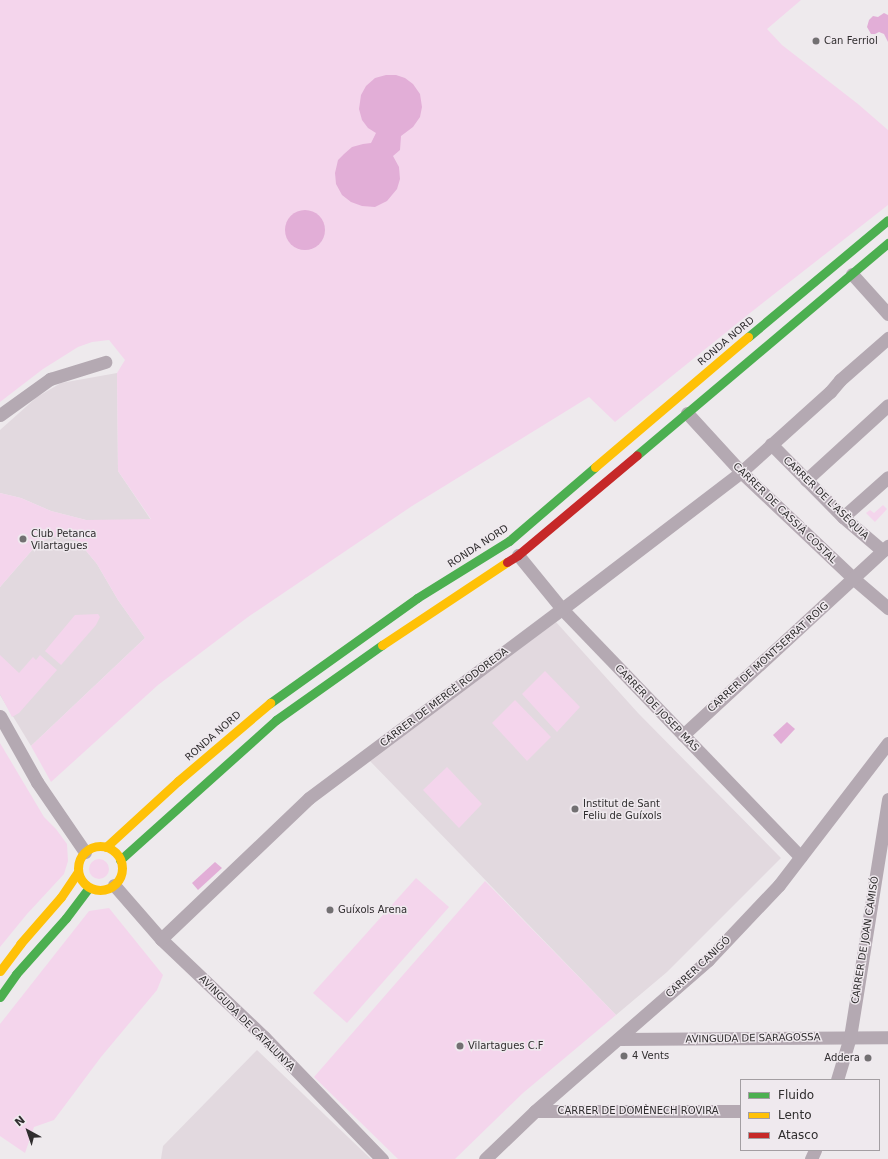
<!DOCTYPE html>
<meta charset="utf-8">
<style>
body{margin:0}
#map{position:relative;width:888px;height:1159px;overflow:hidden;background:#eeeaed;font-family:"DejaVu Sans",sans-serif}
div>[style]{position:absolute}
.built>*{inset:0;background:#e2d9df}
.green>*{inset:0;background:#f4d5ec}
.round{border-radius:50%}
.water>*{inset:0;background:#e2aed7}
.street>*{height:13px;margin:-6.5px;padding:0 6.5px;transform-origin:6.5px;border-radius:6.5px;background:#b4a9b2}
.fast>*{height:9px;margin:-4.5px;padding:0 4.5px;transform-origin:4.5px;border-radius:4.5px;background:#4caf50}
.slow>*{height:9px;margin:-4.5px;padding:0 4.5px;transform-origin:4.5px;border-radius:4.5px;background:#ffc107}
.slow>.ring{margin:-4.5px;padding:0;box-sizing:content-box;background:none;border:9px solid #ffc107;border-radius:50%}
.jam>*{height:9px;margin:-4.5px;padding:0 4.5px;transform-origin:4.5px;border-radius:4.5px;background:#c62828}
.dots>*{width:11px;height:11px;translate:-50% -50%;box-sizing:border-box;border:2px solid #efe9ee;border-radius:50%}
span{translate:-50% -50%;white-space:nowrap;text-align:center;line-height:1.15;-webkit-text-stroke:3px #efe9ee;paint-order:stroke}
.poi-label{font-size:10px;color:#302e2f}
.left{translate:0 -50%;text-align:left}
.right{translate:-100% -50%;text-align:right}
.street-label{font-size:10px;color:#302e2f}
.legend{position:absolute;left:740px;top:1079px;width:140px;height:72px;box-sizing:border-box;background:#efe9ee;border:1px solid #a39ea2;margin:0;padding:5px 7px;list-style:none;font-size:12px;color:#302e2f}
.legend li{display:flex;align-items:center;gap:8px;height:20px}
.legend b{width:20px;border:1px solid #a39ea2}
.north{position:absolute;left:8px;top:1111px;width:40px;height:40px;-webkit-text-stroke:3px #efe9ee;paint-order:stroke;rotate:320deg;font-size:11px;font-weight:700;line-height:16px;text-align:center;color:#302e2f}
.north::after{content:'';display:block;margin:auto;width:14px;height:18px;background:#302e2f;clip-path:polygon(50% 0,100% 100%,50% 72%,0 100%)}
</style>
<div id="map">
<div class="built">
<i style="clip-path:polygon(117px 373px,118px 471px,151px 520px,86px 520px,51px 511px,21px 498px,0 493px,0 430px,37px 397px,61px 383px)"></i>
<i style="clip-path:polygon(60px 536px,78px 541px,97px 564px,118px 600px,145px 638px,31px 746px,0 695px,0 587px,33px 549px,48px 537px)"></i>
<i style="clip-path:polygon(556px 622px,638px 713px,781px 858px,667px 972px,616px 1015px,369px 760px)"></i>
<i style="clip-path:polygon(257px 1050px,371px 1159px,161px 1159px,163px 1146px)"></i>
</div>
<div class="green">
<i style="clip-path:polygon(0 0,801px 0,767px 29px,782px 45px,858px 104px,888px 130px,888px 205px,750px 313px,615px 422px,589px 397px,412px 506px,248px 617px,158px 685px,51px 782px,31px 746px,145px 638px,118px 600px,97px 564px,78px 541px,60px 536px,48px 538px,33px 549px,0 587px,0 493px,21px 498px,51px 511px,86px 520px,151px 519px,118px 471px,117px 373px,125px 360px,109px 340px,92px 342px,78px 347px,43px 369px,0 402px)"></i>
<i style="clip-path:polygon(883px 505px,887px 509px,875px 522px,866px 513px,870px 510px,874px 513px)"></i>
<i style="clip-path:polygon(98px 614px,100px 617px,96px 625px,61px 665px,45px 651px,75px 615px)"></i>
<i style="clip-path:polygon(0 655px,19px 673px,33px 657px,36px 660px,40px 655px,57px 670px,19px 713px,12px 717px,0 694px)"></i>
<i style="clip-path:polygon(545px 671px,580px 707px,557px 732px,522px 694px)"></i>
<i style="clip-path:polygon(515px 700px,551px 737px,527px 761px,492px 723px)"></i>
<i style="clip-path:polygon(0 743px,44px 817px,56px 829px,67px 844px,68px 861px,64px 874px,27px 914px,0 947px)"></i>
<i style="clip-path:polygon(447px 767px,482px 804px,459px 828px,423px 790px)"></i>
<i class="round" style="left:89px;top:859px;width:20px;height:20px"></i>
<i style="clip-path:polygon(416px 878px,449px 907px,347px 1023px,313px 993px)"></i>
<i style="clip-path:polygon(485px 881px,616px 1015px,523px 1093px,455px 1159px,398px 1159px,314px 1077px)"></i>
<i style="clip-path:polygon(109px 908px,163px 975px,157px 990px,101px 1057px,54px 1120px,34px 1127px,25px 1153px,0 1136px,0 1024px,89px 911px)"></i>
</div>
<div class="water">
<i style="clip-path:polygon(884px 13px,888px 15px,888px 42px,884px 34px,879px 32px,875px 34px,871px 34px,867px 27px,869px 20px,873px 16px,878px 17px)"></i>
<i style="clip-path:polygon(386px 75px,396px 75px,405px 78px,413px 84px,420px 94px,422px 107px,420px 117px,413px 127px,401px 136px,400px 150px,393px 156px,399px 167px,400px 179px,397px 189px,387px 201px,375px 207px,362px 206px,351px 202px,342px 195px,336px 184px,335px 173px,338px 160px,344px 154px,352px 147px,363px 144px,371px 143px,376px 133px,368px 128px,362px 120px,359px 109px,361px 95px,366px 86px,375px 78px)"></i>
<i class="round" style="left:285px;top:210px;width:40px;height:40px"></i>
<i style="clip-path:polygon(787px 722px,795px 729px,781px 744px,773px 735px)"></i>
<i style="clip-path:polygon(215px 862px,222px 868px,198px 890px,192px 883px)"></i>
</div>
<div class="street">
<i style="left:852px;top:274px;width:54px;rotate:48deg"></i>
<i style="left:687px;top:413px;width:80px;rotate:47.5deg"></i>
<i style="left:741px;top:472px;width:156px;rotate:43.4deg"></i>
<i style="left:854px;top:579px;width:45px;rotate:40.5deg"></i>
<i style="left:0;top:415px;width:62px;rotate:-35.8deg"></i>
<i style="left:50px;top:379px;width:58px;rotate:-17.2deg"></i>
<i style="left:771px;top:444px;width:103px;rotate:45.4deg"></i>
<i style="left:843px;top:517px;width:52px;rotate:40.4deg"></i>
<i style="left:806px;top:480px;width:111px;rotate:-42.4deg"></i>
<i style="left:843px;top:517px;width:60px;rotate:-41.6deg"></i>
<i style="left:518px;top:555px;width:70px;rotate:50.8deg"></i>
<i style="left:562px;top:609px;width:344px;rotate:46.1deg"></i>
<i style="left:0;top:716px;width:76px;rotate:60.7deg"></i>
<i style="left:37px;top:782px;width:85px;rotate:55.6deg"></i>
<i style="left:683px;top:735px;width:279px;rotate:-42.7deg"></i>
<i style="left:114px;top:885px;width:72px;rotate:49deg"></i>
<i style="left:161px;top:939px;width:142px;rotate:43.6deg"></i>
<i style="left:264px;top:1037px;width:170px;rotate:46deg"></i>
<i style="left:161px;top:939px;width:204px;rotate:-43.6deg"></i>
<i style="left:309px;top:798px;width:316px;rotate:-36.8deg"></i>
<i style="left:562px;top:609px;width:225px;rotate:-37.4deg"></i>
<i style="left:741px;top:472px;width:120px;rotate:-42deg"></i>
<i style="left:830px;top:392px;width:16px;rotate:-50deg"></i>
<i style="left:840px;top:380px;width:64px;rotate:-41.2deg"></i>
<i style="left:619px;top:1039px;width:269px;rotate:-0.4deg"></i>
<i style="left:837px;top:1080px;width:45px;rotate:-73.2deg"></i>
<i style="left:850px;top:1037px;width:241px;rotate:-80.9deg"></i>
<i style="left:535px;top:1111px;width:206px"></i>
<i style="left:485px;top:1159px;width:69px;rotate:-43.8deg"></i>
<i style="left:535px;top:1111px;width:230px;rotate:-41.1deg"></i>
<i style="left:708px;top:960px;width:103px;rotate:-46.6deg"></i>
<i style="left:779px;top:885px;width:179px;rotate:-52.5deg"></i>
<i style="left:811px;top:1159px;width:10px;rotate:-66deg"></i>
</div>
<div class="fast">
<i style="left:748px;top:337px;width:182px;rotate:-39.9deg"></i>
<i style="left:637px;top:455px;width:329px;rotate:-40.2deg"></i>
<i style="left:270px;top:703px;width:181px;rotate:-35.5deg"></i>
<i style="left:417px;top:598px;width:108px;rotate:-31.8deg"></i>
<i style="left:509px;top:541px;width:113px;rotate:-40.7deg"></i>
<i style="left:120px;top:860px;width:210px;rotate:-41.9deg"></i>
<i style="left:276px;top:720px;width:130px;rotate:-35.3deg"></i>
<i style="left:0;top:997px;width:28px;rotate:-55deg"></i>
<i style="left:16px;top:974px;width:75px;rotate:-48.2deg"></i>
<i style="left:66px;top:918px;width:38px;rotate:-53deg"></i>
</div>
<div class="slow">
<i style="left:595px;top:467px;width:201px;rotate:-40.4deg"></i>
<i style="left:382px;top:645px;width:150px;rotate:-33.6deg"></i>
<i class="ring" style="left:78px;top:846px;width:35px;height:35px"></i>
<i style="left:106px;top:847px;width:98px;rotate:-42.5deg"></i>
<i style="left:178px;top:781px;width:121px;rotate:-40.3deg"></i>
<i style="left:0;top:971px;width:34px;rotate:-53deg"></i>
<i style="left:20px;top:944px;width:62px;rotate:-48.9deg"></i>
<i style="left:61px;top:897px;width:30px;rotate:-56deg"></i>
</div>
<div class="jam">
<i style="left:507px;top:562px;width:13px;rotate:-32deg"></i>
<i style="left:518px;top:555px;width:155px;rotate:-40deg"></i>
</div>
<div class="dots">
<i style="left:816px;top:41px;background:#727072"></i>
<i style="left:23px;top:539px;background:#727072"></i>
<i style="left:575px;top:809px;background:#727072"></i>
<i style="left:330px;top:910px;background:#727072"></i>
<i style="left:460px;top:1046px;background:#727072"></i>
<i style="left:624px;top:1056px;background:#727072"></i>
<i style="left:868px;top:1058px;background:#727072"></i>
</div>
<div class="poi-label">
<span class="left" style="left:824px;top:41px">Can Ferriol</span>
<span class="left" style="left:31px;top:539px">Club Petanca<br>Vilartagues</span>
<span class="left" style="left:583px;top:809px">Institut de Sant<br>Feliu de Guíxols</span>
<span class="left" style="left:338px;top:910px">Guíxols Arena</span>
<span class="left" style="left:468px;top:1046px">Vilartagues C.F</span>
<span class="left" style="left:632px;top:1056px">4 Vents</span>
<span class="right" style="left:860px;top:1058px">Addera</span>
</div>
<div class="street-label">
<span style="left:726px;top:341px;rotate:-40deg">RONDA NORD</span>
<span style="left:826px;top:498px;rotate:44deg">CARRER DE L'ASÈQUIA</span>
<span style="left:785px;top:513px;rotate:44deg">CARRER DE CASSIÀ COSTAL</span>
<span style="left:478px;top:546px;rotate:-33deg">RONDA NORD</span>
<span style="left:768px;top:657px;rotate:-42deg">CARRER DE MONTSERRAT ROIG</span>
<span style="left:444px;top:697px;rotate:-37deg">CARRER DE MERCÈ RODOREDA</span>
<span style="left:657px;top:708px;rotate:46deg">CARRER DE JOSEP MAS</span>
<span style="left:213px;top:736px;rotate:-41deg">RONDA NORD</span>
<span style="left:865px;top:940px;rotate:-81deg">CARRER DE JOAN CAMISÓ</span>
<span style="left:698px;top:967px;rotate:-43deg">CARRER CANIGÓ</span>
<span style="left:247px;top:1023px;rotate:45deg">AVINGUDA DE CATALUNYA</span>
<span style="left:753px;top:1038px;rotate:-1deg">AVINGUDA DE SARAGOSSA</span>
<span style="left:638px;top:1111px">CARRER DE DOMÈNECH ROVIRA</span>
</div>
<ul class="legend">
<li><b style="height:5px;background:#4caf50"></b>Fluido</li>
<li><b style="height:5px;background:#ffc107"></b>Lento</li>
<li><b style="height:5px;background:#c62828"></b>Atasco</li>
</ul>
<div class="north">N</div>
</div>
